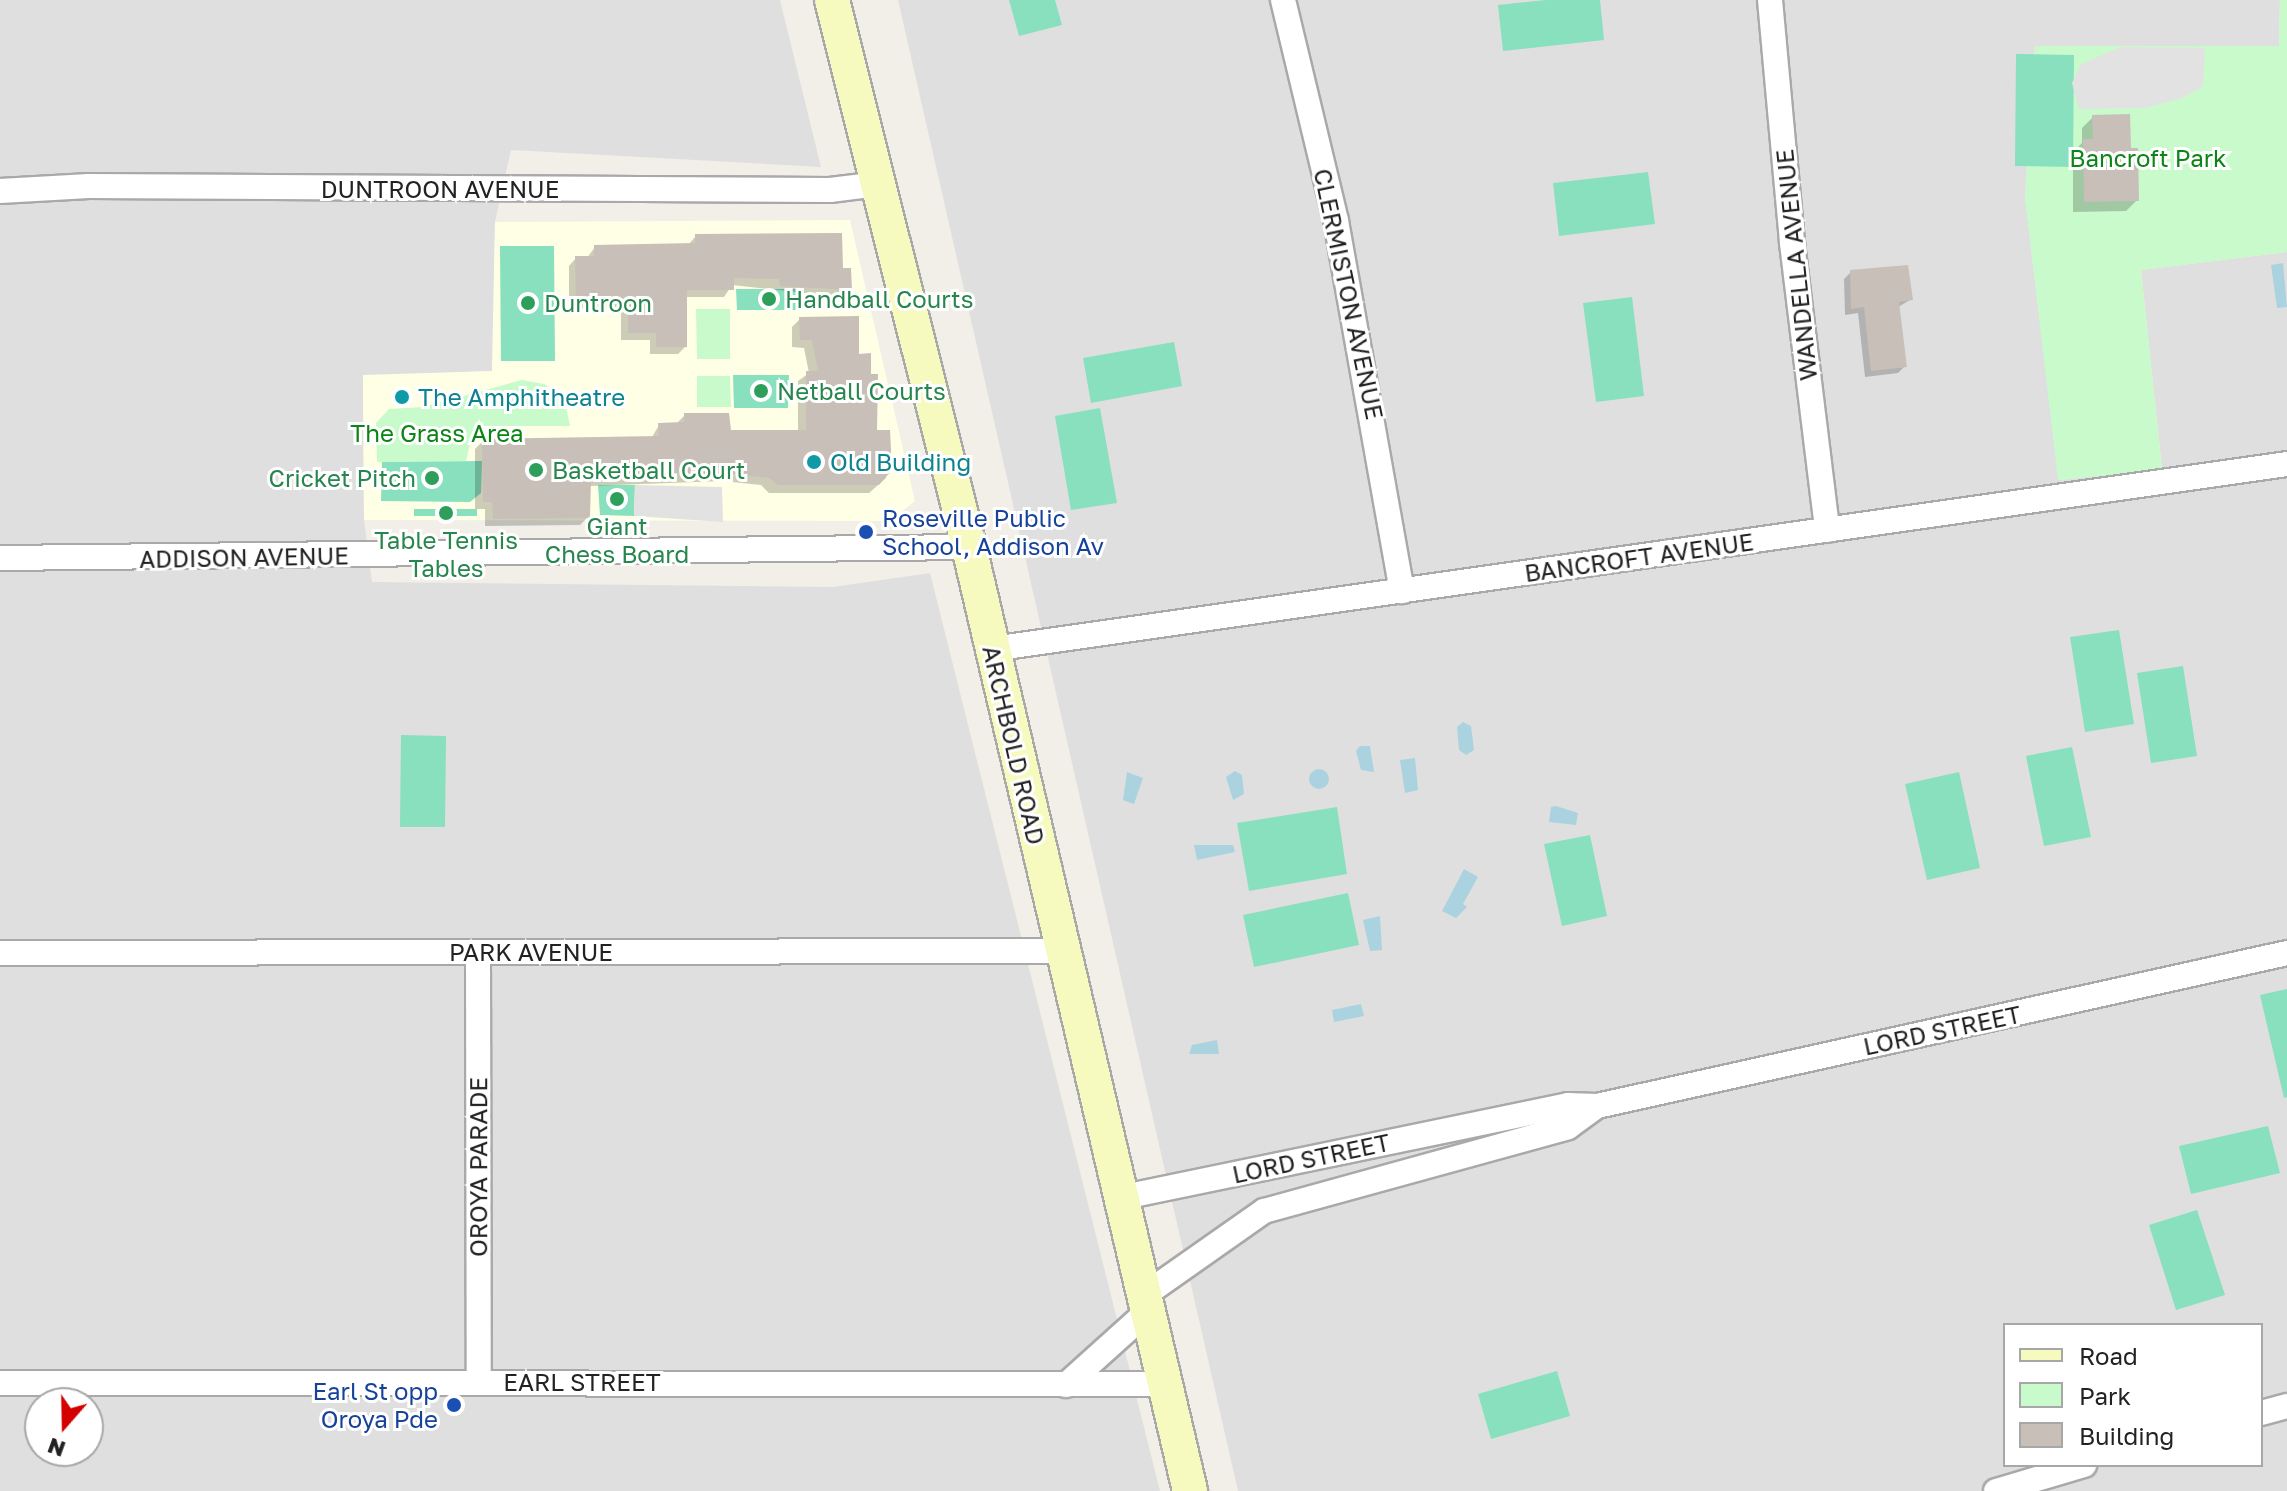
<!DOCTYPE html>
<style>
body{margin:0}
#map{position:relative;width:2287px;height:1491px;overflow:hidden;background:#f2efe9;font-family:"Golos Text",sans-serif}
div>[style]{position:absolute}
.residential>*{inset:0;background:#e0dfdf}
.education>*{inset:0;background:#ffffe5}
.park>*{inset:0;background:#c8facc}
.pitch>*{inset:0;background:#88e0be}
.parking>*{inset:0;background:#e2e2e2}
.water>*{inset:0;background:#aad3df}
.round{border-radius:50%}
.shadow>*{inset:0;background:#0003}
.building>*{inset:0;background:#c7bfb8}
.roads{filter:drop-shadow(2px 0 #a9a9a9) drop-shadow(-2px 0 #a9a9a9) drop-shadow(0 2px #a9a9a9) drop-shadow(0 -2px #a9a9a9)}
.street>*{height:24px;margin:-12px;padding:0 12px;transform-origin:12px;border-radius:12px;background:#fff}
.secondary>*{height:34px;margin:-17px;padding:0 17px;transform-origin:17px;border-radius:17px;background:#f7fabf}
.dots>*{width:22px;height:22px;translate:-50% -50%;box-sizing:border-box;border:4px solid #fff;border-radius:50%}
span{translate:-50% -50%;white-space:nowrap;text-align:center;line-height:1.15;-webkit-text-stroke:6px #fff;paint-order:stroke}
.park-label{font-size:24px;color:#0c8416}
.street-label{font-size:24px;color:#222}
.leisure-label{font-size:24px;color:#27864d}
.left{translate:0 -50%;text-align:left}
.right{translate:-100% -50%;text-align:right}
.culture-label{font-size:24px;color:#0d838f}
.transit-label{font-size:24px;color:#164399}
.legend{position:absolute;left:2003px;top:1323px;width:260px;height:144px;box-sizing:border-box;background:#fff;border:2px solid #a7a7a7;margin:0;padding:10px 14px;list-style:none;font-size:24px;color:#222}
.legend li{display:flex;align-items:center;gap:16px;height:40px}
.legend b{width:40px;border:2px solid #a7a7a7}
.north{position:absolute;left:24px;top:1387px;width:80px;height:80px;box-sizing:border-box;background:#fff;border:2px solid #a7a7a7;border-radius:50%;rotate:200deg;font-size:22px;font-weight:700;line-height:32px;text-align:center;color:#222}
.north::after{content:'';display:block;margin:auto;width:28px;height:36px;background:#d40000;clip-path:polygon(50% 0,100% 100%,50% 72%,0 100%)}
</style>
<div id="map">
<div class="residential">
<i style="clip-path:polygon(evenodd,0 0,780px 0,821px 167px,511px 150px,495px 222px,493px 371px,363px 376px,364px 520px,372px 582px,833px 587px,930px 573px,1160px 1491px,0 1491px,0 0,40px 1403px,88px 1403px,88px 1451px,40px 1451px,40px 1403px)"></i>
<i style="clip-path:polygon(evenodd,898px 0,2280px 0,2279px 46px,2035px 46px,2025px 197px,2059px 480px,2162px 469px,2141px 270px,2287px 252px,2287px 1491px,1238px 1491px,898px 0,2005px 1325px,2261px 1325px,2261px 1465px,2005px 1465px,2005px 1325px)"></i>
</div>
<div class="education">
<i style="clip-path:polygon(850px 220px,915px 501px,889px 521px,364px 520px,363px 375px,492px 371px,495px 222px)"></i>
</div>
<div class="park">
<i style="clip-path:polygon(2280px 0,2287px 0,2287px 252px,2141px 270px,2162px 470px,2058px 480px,2025px 197px,2035px 46px,2279px 46px)"></i>
<i style="clip-path:polygon(696px 309px,730px 309px,730px 359px,697px 359px)"></i>
<i style="clip-path:polygon(697px 376px,730px 376px,731px 407px,697px 407px)"></i>
<i style="clip-path:polygon(522px 380px,544px 384px,564px 397px,570px 426px,474px 426px,466px 461px,377px 462px,376px 423px,389px 409px,423px 407px)"></i>
</div>
<div class="pitch">
<i style="clip-path:polygon(1009px 0,1055px 0,1062px 25px,1019px 36px)"></i>
<i style="clip-path:polygon(1546px 0,1600px 0,1604px 40px,1503px 51px,1498px 5px)"></i>
<i style="clip-path:polygon(2016px 54px,2074px 55px,2073px 167px,2015px 166px)"></i>
<i style="clip-path:polygon(1648px 172px,1655px 224px,1559px 236px,1553px 183px)"></i>
<i style="clip-path:polygon(500px 246px,554px 246px,555px 361px,501px 361px)"></i>
<i style="clip-path:polygon(736px 289px,801px 289px,801px 310px,737px 310px)"></i>
<i style="clip-path:polygon(1632px 297px,1644px 396px,1596px 402px,1583px 303px)"></i>
<i style="clip-path:polygon(1174px 342px,1182px 386px,1091px 403px,1083px 358px)"></i>
<i style="clip-path:polygon(733px 375px,789px 375px,788px 408px,734px 408px)"></i>
<i style="clip-path:polygon(1100px 408px,1117px 503px,1071px 510px,1055px 416px)"></i>
<i style="clip-path:polygon(482px 461px,481px 493px,470px 502px,381px 501px,382px 462px)"></i>
<i style="clip-path:polygon(598px 485px,635px 485px,634px 516px,600px 515px)"></i>
<i style="clip-path:polygon(414px 509px,477px 509px,477px 516px,414px 516px)"></i>
<i style="clip-path:polygon(2119px 630px,2134px 724px,2085px 732px,2070px 637px)"></i>
<i style="clip-path:polygon(2183px 666px,2197px 756px,2151px 763px,2137px 673px)"></i>
<i style="clip-path:polygon(401px 735px,446px 736px,445px 827px,400px 827px)"></i>
<i style="clip-path:polygon(2072px 747px,2091px 837px,2044px 846px,2026px 756px)"></i>
<i style="clip-path:polygon(1959px 772px,1980px 868px,1927px 880px,1905px 784px)"></i>
<i style="clip-path:polygon(1337px 807px,1347px 874px,1249px 891px,1237px 823px)"></i>
<i style="clip-path:polygon(1590px 835px,1607px 916px,1562px 926px,1544px 844px)"></i>
<i style="clip-path:polygon(1348px 893px,1359px 945px,1254px 967px,1243px 915px)"></i>
<i style="clip-path:polygon(2287px 989px,2287px 1097px,2284px 1098px,2260px 995px)"></i>
<i style="clip-path:polygon(2268px 1126px,2280px 1173px,2191px 1194px,2179px 1146px)"></i>
<i style="clip-path:polygon(2197px 1210px,2225px 1295px,2176px 1310px,2149px 1225px)"></i>
<i style="clip-path:polygon(1557px 1371px,1570px 1416px,1491px 1439px,1478px 1394px)"></i>
</div>
<div class="parking">
<i style="clip-path:polygon(2121px 47px,2205px 48px,2203px 86px,2183px 98px,2145px 108px,2079px 109px,2072px 83px,2081px 64px)"></i>
<i style="clip-path:polygon(635px 485px,722px 487px,723px 522px,634px 516px)"></i>
</div>
<div class="water">
<i style="clip-path:polygon(2283px 263px,2287px 307px,2277px 308px,2271px 265px)"></i>
<i style="clip-path:polygon(1463px 722px,1471px 726px,1474px 750px,1466px 755px,1459px 750px,1457px 727px)"></i>
<i style="clip-path:polygon(1360px 746px,1370px 746px,1374px 772px,1361px 770px,1356px 751px)"></i>
<i style="clip-path:polygon(1415px 758px,1418px 790px,1405px 793px,1400px 760px)"></i>
<i class="round" style="left:1309px;top:769px;width:20px;height:20px"></i>
<i style="clip-path:polygon(1235px 771px,1242px 775px,1244px 794px,1233px 800px,1226px 777px)"></i>
<i style="clip-path:polygon(1127px 772px,1143px 778px,1134px 804px,1123px 800px)"></i>
<i style="clip-path:polygon(1556px 806px,1578px 813px,1576px 825px,1549px 822px,1551px 807px)"></i>
<i style="clip-path:polygon(1194px 845px,1233px 845px,1235px 852px,1197px 860px)"></i>
<i style="clip-path:polygon(1464px 869px,1478px 877px,1463px 904px,1467px 907px,1456px 918px,1442px 911px)"></i>
<i style="clip-path:polygon(1380px 916px,1382px 950px,1370px 951px,1363px 920px)"></i>
<i style="clip-path:polygon(1361px 1004px,1364px 1016px,1334px 1022px,1332px 1010px)"></i>
<i style="clip-path:polygon(1217px 1040px,1219px 1054px,1189px 1054px,1192px 1045px)"></i>
</div>
<div class="shadow">
<i style="clip-path:polygon(2093px 117px,2129px 150px,2137px 200px,2126px 211px,2073px 212px,2073px 152px,2082px 143px,2082px 128px)"></i>
<i style="clip-path:polygon(696px 236px,841px 270px,850px 289px,842px 297px,732px 285px,724px 297px,685px 297px,685px 347px,678px 354px,650px 354px,650px 340px,621px 340px,621px 308px,569px 309px,569px 266px,576px 258px,587px 258px,595px 247px,688px 245px)"></i>
<i style="clip-path:polygon(1851px 272px,1910px 300px,1898px 307px,1905px 366px,1898px 373px,1865px 377px,1858px 313px,1845px 315px,1844px 279px)"></i>
<i style="clip-path:polygon(800px 319px,857px 356px,875px 432px,888px 432px,886px 478px,869px 493px,769px 493px,761px 485px,722px 481px,589px 486px,588px 517px,580px 525px,485px 526px,485px 509px,475px 509px,475px 449px,483px 441px,651px 439px,659px 425px,677px 423px,685px 415px,729px 432px,798px 432px,798px 381px,809px 373px,804px 348px,792px 347px,792px 327px)"></i>
</div>
<div class="building">
<i style="clip-path:polygon(2130px 114px,2131px 148px,2138px 148px,2139px 201px,2084px 202px,2083px 139px,2093px 139px,2092px 115px)"></i>
<i style="clip-path:polygon(842px 233px,843px 268px,851px 268px,852px 290px,780px 286px,779px 279px,734px 278px,734px 290px,687px 290px,687px 347px,656px 347px,656px 333px,628px 333px,628px 302px,576px 302px,575px 256px,594px 256px,594px 245px,695px 243px,695px 234px)"></i>
<i style="clip-path:polygon(1908px 265px,1913px 300px,1899px 302px,1907px 367px,1871px 371px,1864px 307px,1851px 309px,1850px 270px)"></i>
<i style="clip-path:polygon(859px 316px,859px 354px,871px 353px,871px 374px,878px 374px,877px 430px,890px 430px,892px 470px,879px 485px,778px 485px,769px 478px,731px 474px,652px 473px,652px 479px,591px 479px,590px 518px,493px 519px,492px 502px,483px 502px,482px 439px,659px 436px,658px 423px,684px 422px,684px 413px,729px 413px,731px 430px,806px 430px,806px 371px,818px 371px,812px 340px,800px 340px,799px 317px)"></i>
</div>
<div class="roads">
<div class="street">
<i style="left:1283px;top:0;width:227px;rotate:76.5deg"></i>
<i style="left:1336px;top:221px;width:376px;rotate:79.9deg"></i>
<i style="left:1770px;top:0;width:244px;rotate:84.8deg"></i>
<i style="left:1792px;top:243px;width:289px;rotate:83deg"></i>
<i style="left:0;top:191px;width:89px;rotate:-3.2deg"></i>
<i style="left:89px;top:186px;width:741px;rotate:0.31deg"></i>
<i style="left:830px;top:190px;width:48px;rotate:-7.1deg"></i>
<i style="left:0;top:558px;width:969px;rotate:-0.65deg"></i>
<i style="left:992px;top:649px;width:1308px;rotate:-8.13deg"></i>
<i style="left:478px;top:952px;width:429px;rotate:89.9deg"></i>
<i style="left:0;top:953px;width:1062px;rotate:-0.11deg"></i>
<i style="left:1119px;top:1198px;width:459px;rotate:-11.7deg"></i>
<i style="left:1568px;top:1105px;width:29px;rotate:2deg"></i>
<i style="left:1597px;top:1106px;width:707px;rotate:-12.5deg"></i>
<i style="left:1143px;top:1296px;width:148px;rotate:-35.1deg"></i>
<i style="left:1264px;top:1211px;width:315px;rotate:-15.4deg"></i>
<i style="left:1568px;top:1127px;width:36px;rotate:-36deg"></i>
<i style="left:0;top:1383px;width:1165px;rotate:0.05deg"></i>
<i style="left:1066px;top:1385px;width:109px;rotate:-42deg"></i>
<i style="left:2261px;top:1413px;width:27px;rotate:-15deg"></i>
<i style="left:1996px;top:1491px;width:92px;rotate:-16.5deg"></i>
</div>
<div class="secondary">
<i style="left:832px;top:0;width:564px;rotate:75.94deg"></i>
<i style="left:969px;top:547px;width:970px;rotate:76.82deg"></i>
</div>
</div>
<div class="dots">
<i style="left:769px;top:299px;background:#2e9e5b"></i>
<i style="left:528px;top:303px;background:#2e9e5b"></i>
<i style="left:761px;top:391px;background:#2e9e5b"></i>
<i style="left:402px;top:397px;background:#0f9aa8"></i>
<i style="left:814px;top:462px;background:#0f9aa8"></i>
<i style="left:536px;top:470px;background:#2e9e5b"></i>
<i style="left:432px;top:478px;background:#2e9e5b"></i>
<i style="left:617px;top:499px;background:#2e9e5b"></i>
<i style="left:446px;top:513px;background:#2e9e5b"></i>
<i style="left:866px;top:532px;background:#1a4fb4"></i>
<i style="left:454px;top:1405px;background:#1a4fb4"></i>
</div>
<div class="park-label">
<span style="left:2148px;top:158px">Bancroft Park</span>
<span style="left:437px;top:433px">The Grass Area</span>
</div>
<div class="street-label">
<span style="left:440px;top:189px">DUNTROON AVENUE</span>
<span style="left:1796px;top:265px;rotate:-96deg">WANDELLA AVENUE</span>
<span style="left:1349px;top:294px;rotate:78deg">CLERMISTON AVENUE</span>
<span style="left:244px;top:557px;rotate:-1deg">ADDISON AVENUE</span>
<span style="left:1639px;top:557px;rotate:-8deg">BANCROFT AVENUE</span>
<span style="left:1014px;top:745px;rotate:77deg">ARCHBOLD ROAD</span>
<span style="left:531px;top:952px">PARK AVENUE</span>
<span style="left:1942px;top:1030px;rotate:-12deg">LORD STREET</span>
<span style="left:1311px;top:1158px;rotate:-12deg">LORD STREET</span>
<span style="left:478px;top:1167px;rotate:-90deg">OROYA PARADE</span>
<span style="left:582px;top:1382px">EARL STREET</span>
</div>
<div class="leisure-label">
<span class="left" style="left:785px;top:299px">Handball Courts</span>
<span class="left" style="left:544px;top:303px">Duntroon</span>
<span class="left" style="left:777px;top:391px">Netball Courts</span>
<span class="left" style="left:552px;top:470px">Basketball Court</span>
<span class="right" style="left:416px;top:478px">Cricket Pitch</span>
<span style="left:617px;top:540px">Giant<br>Chess Board</span>
<span style="left:446px;top:554px">Table Tennis<br>Tables</span>
</div>
<div class="culture-label">
<span class="left" style="left:418px;top:397px">The Amphitheatre</span>
<span class="left" style="left:830px;top:462px">Old Building</span>
</div>
<div class="transit-label">
<span class="left" style="left:882px;top:532px">Roseville Public<br>School, Addison Av</span>
<span class="right" style="left:438px;top:1405px">Earl St opp<br>Oroya Pde</span>
</div>
<ul class="legend">
<li><b style="height:10px;background:#f7fabf"></b>Road</li>
<li><b style="height:22px;background:#c8facc"></b>Park</li>
<li><b style="height:22px;background:#c7bfb8"></b>Building</li>
</ul>
<div class="north">N</div>
</div>
